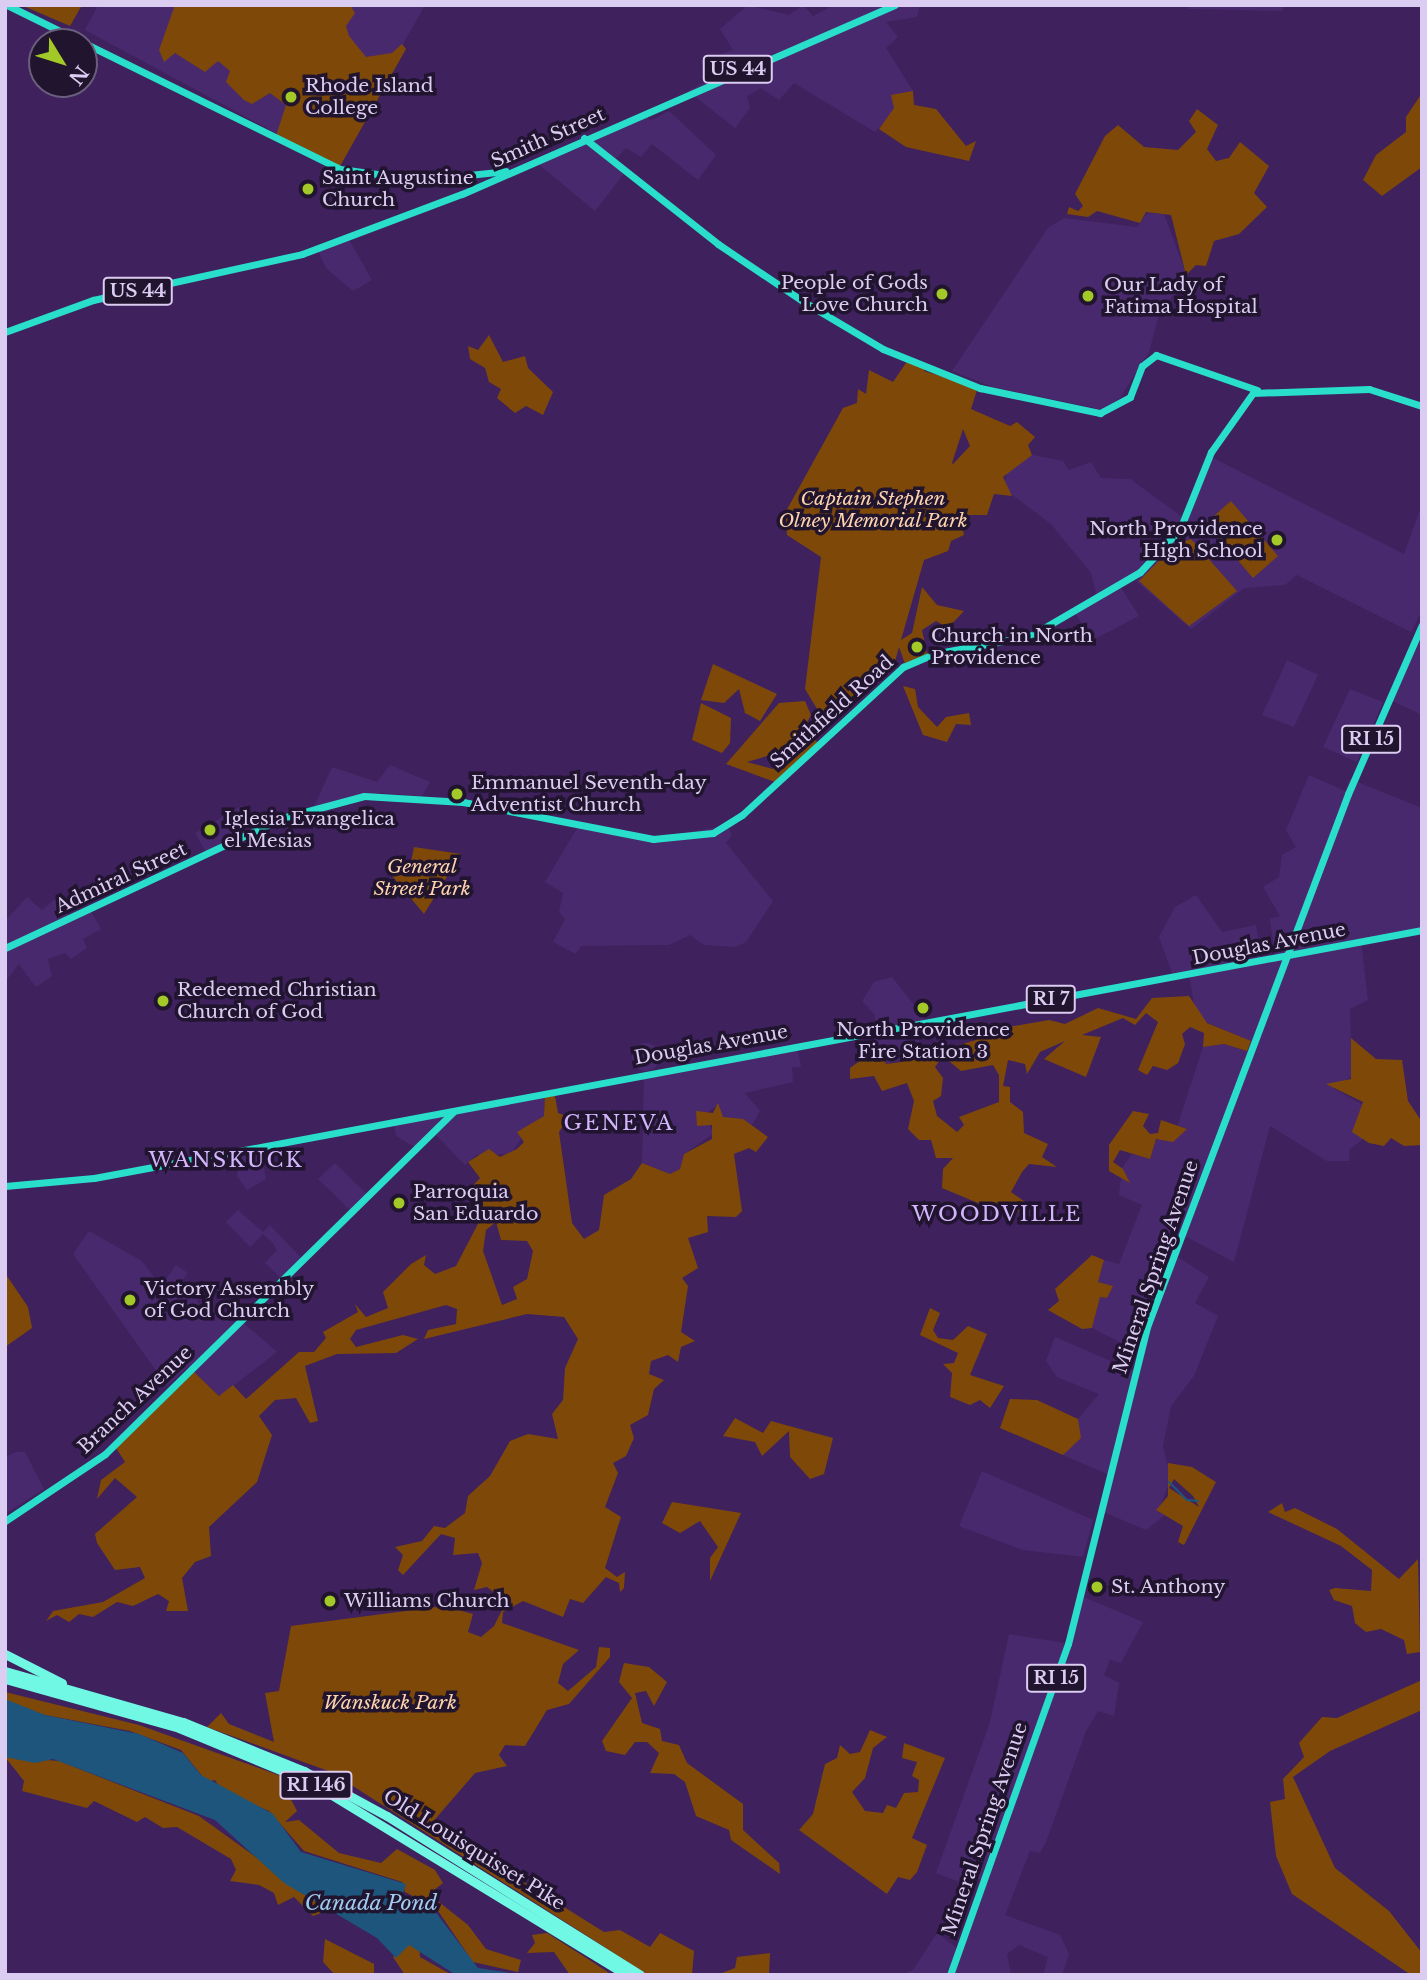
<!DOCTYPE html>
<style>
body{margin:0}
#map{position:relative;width:1427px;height:1980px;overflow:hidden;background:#3e215d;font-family:"Libre Baskerville",serif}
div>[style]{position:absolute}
.built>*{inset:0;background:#49296d}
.round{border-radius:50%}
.green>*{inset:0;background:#7e4908}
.water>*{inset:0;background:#1e557c}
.stream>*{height:2px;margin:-1px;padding:0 1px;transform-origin:1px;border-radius:1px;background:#1e557c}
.major>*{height:7px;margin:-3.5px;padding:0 3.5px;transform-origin:3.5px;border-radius:3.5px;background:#29deca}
.highway>*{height:9px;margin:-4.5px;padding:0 4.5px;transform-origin:4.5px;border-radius:4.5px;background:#71f8e5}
.dots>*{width:19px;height:19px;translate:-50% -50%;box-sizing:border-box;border:4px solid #20142e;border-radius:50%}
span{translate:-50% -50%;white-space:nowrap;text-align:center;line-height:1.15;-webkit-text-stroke:7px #20142e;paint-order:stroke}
.shield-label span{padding:2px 5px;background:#20142e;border:2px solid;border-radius:5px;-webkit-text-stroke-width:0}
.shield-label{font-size:18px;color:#dbccf1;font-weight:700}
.poi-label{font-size:19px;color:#dbccf1}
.left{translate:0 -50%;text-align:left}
.right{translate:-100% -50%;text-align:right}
.street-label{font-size:19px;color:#dbccf1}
.park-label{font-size:19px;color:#fdd3ad;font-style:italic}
.neighbourhood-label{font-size:21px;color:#d3b5fd;letter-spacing:2px}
.water-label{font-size:21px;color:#a0ccf0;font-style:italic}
.frame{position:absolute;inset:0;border:7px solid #dbccf1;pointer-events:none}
.north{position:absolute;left:28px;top:28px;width:70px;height:70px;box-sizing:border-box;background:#20142e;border:2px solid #6b5e7c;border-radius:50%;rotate:128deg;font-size:19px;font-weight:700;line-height:28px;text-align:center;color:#dbccf1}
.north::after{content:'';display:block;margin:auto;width:24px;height:32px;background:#a2c928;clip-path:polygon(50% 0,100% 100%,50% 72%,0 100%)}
</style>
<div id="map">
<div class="built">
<i style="clip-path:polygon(98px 5px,425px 5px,335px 165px,85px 30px)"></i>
<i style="clip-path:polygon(748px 5px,789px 15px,803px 5px,813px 16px,834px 5px,920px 5px,917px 17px,886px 22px,898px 37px,886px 48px,913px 91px,875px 132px,794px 83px,779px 100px,761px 88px,747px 96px,750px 108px,735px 128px,688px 91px,709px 80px,701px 61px,733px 50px,720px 29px)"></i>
<i style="clip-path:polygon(1189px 5px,1283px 5px,1283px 11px,1189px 9px)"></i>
<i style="clip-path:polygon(669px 111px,716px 155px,698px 180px,652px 144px,641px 157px,626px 148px,614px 161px,626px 171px,595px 211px,535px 161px,645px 112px,650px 121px)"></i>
<i style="clip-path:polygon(1147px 213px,1164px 214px,1187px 276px,1159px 315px,1149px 352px,1120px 398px,1104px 410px,993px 387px,952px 371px,1048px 228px,1064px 218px,1137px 227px)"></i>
<i style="clip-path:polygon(348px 238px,372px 280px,353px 291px,326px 268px,317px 249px)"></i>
<i style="clip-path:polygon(1032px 455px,1063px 461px,1069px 470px,1091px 462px,1101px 478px,1130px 479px,1185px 519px,1169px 542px,1120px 586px,1139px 616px,1093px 640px,1074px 612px,1097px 597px,1091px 573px,1051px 524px,1003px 488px,1008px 469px)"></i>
<i style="clip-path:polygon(1213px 458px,1404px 554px,1422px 504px,1422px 610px,1411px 632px,1297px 575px,1285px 585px,1244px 588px,1191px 629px,1136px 581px,1181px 534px)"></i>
<i style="clip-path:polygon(1422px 618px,1422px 715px,1386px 698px)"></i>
<i style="clip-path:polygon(1287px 660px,1318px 675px,1294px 727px,1262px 715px)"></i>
<i style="clip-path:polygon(1350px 689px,1383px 702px,1357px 762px,1323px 747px)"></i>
<i style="clip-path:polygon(390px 765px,430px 782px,422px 796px,381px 793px,313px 809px,332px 767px,377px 782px)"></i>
<i style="clip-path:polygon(1309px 775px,1345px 791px,1350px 779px,1422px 808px,1422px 930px,1361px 942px,1368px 1000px,1350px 1009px,1352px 1076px,1333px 1088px,1363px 1105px,1355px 1126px,1363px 1139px,1349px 1150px,1350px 1161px,1327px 1161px,1270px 1126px,1234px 1262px,1181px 1234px,1173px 1254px,1209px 1277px,1195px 1303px,1218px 1316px,1194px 1376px,1171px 1406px,1163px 1446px,1171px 1478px,1158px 1512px,1165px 1515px,1146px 1530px,1101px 1511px,1107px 1474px,1063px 1455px,1080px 1438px,1078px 1419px,1099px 1394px,1057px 1377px,1046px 1361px,1055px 1337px,1134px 1371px,1139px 1352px,1092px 1328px,1100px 1297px,1107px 1298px,1113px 1286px,1098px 1282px,1104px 1260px,1119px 1264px,1142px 1205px,1119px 1195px,1122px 1168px,1132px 1154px,1150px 1159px,1156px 1140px,1187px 1129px,1177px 1127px,1203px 1047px,1224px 1044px,1246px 1051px,1250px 1041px,1204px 1021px,1194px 1004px,1189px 974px,1275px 959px,1270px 919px,1280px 916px,1263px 887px,1279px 877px,1282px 855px,1296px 847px,1286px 830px)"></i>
<i style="clip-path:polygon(241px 806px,266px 823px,207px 854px,195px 833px)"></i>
<i style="clip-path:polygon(579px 825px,658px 838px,727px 825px,732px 835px,726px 843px,773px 901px,746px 942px,736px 947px,704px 945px,690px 935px,669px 945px,581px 946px,576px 954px,553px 942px,565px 919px,559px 912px,563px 893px,545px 882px)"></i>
<i style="clip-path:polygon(1196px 895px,1222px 932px,1256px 925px,1261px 958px,1172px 973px,1159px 937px,1175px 907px)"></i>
<i style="clip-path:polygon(27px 897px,42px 910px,55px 899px,71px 918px,90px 910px,101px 929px,83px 939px,87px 948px,71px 959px,65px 953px,48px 959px,52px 976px,36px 987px,19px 964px,5px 982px,5px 921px)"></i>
<i style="clip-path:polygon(892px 977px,926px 1020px,918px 1023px,920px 1054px,886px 1064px,872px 1055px,875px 1015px,862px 1001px,874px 982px)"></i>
<i class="round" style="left:632px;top:1043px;width:28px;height:28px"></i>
<i style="clip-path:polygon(797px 1045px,801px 1067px,792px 1067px,793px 1082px,745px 1093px,760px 1111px,752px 1125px,723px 1117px,718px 1106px,697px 1118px,698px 1125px,708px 1122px,714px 1133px,684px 1154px,680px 1169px,670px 1174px,642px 1163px,644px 1073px)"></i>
<i style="clip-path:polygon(545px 1092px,544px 1116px,531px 1124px,511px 1154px,476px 1155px,465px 1165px,434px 1133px,418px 1149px,396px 1136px,394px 1124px)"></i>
<i style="clip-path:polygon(261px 1150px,266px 1179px,247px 1190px,237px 1176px,241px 1153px)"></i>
<i style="clip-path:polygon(335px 1163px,368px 1195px,351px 1211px,318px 1179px)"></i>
<i style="clip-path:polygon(238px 1210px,263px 1232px,270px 1225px,302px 1259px,281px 1278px,265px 1263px,277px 1250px,272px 1242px,263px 1234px,250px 1247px,226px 1222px)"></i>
<i style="clip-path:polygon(89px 1231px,142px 1261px,161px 1286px,176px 1265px,188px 1273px,183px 1280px,196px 1292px,199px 1309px,240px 1320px,277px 1352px,220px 1396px,188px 1367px,167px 1386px,73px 1254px)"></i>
<i style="clip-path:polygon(16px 1452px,25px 1452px,44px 1489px,5px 1514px,5px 1457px)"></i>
<i style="clip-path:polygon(982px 1471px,1093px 1520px,1083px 1557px,1023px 1550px,959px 1526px)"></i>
<i style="clip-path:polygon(1079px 1595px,1143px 1622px,1121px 1663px,1110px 1660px,1104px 1675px,1119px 1683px,1114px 1716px,1098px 1711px,1086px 1731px,1046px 1842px,1040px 1853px,1030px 1851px,1005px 1915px,1060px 1935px,1069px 1954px,1062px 1975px,1043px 1975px,1048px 1957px,1019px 1945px,1007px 1954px,1011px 1975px,900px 1975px,913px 1970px,937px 1933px,957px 1948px,982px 1880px,964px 1873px,959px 1882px,936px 1873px,990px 1722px,1009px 1634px,1065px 1643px)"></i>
</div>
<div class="green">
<i style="clip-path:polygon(21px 5px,82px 5px,70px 26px)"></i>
<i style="clip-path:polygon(175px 5px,350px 5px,355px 13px,346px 26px,349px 36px,366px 57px,392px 53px,402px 44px,406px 49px,339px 168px,276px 136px,286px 105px,270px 93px,252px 104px,244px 100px,226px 82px,230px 71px,218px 61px,205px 72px,175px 53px,164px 62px,159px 50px)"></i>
<i style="clip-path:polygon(913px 91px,914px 105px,936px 109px,966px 146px,976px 141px,969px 161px,906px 147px,879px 129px,894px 108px,891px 95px)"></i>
<i style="clip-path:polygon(1422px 93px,1422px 167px,1382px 196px,1363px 180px,1376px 155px,1406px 132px,1406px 117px)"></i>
<i style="clip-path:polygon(1197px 109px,1218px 125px,1207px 149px,1216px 161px,1229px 158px,1240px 142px,1269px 166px,1254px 193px,1267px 207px,1239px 234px,1214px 241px,1206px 266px,1196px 265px,1186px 275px,1171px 215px,1146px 212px,1140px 223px,1097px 211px,1088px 217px,1067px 214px,1069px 207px,1078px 211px,1083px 206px,1075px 194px,1105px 136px,1118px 125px,1144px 147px,1178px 150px,1196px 132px,1189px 121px)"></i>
<i style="clip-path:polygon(489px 335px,503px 362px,525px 356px,528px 368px,553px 392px,543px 415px,526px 406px,515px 413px,497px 398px,501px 389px,489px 382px,485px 368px,470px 359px,468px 346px,478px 350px)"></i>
<i style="clip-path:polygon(evenodd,908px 360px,926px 366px,924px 371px,978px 387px,971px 409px,1010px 426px,1017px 422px,1035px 437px,1028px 445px,1032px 455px,1003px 477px,1012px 496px,994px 494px,987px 515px,960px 515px,964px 535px,951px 541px,948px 551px,924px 560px,901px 640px,912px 633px,922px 587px,937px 605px,964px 611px,948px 628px,936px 621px,922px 630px,927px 654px,905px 664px,899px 647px,894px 665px,828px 727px,805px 689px,821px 557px,787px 535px,785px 513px,843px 408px,857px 403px,858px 389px,866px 394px,869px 370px,893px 382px,908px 360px,963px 429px,970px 446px,953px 464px,952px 463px,963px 429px)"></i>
<i style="clip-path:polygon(1231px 501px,1278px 556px,1253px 578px,1206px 523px)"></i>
<i style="clip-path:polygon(1191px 539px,1237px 591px,1189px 626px,1139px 581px,1175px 544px)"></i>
<i style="clip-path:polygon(713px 664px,777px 694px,760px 721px,745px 713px,739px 689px,724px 703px,701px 700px)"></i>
<i style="clip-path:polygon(903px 686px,915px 689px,918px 707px,937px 727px,946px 717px,969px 713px,971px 725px,956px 724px,947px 742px,923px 735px)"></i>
<i style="clip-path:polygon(evenodd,805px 701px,811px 715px,804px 728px,818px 743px,778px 783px,726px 764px,779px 703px,805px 701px,777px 753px,784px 758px,773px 769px,747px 762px,777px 753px)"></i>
<i style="clip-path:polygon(701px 703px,731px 718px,730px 743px,722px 753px,692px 740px)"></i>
<i style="clip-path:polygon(414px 847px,461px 854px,424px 914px,388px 871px,411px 862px)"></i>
<i style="clip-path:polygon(evenodd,1189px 996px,1207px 1023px,1251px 1041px,1247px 1051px,1224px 1044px,1203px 1047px,1204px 1033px,1190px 1027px,1182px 1034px,1185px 1044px,1178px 1063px,1167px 1070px,1153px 1066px,1147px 1075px,1138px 1070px,1158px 1022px,1146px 1013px,1135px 1025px,1123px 1018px,1082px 1035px,1101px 1037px,1086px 1077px,1044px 1059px,1065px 1041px,1040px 1052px,1027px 1074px,1025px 1064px,1008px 1060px,1003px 1086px,1010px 1087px,1010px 1102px,1023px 1112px,1024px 1133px,1048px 1144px,1042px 1157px,1057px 1167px,1029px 1164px,1022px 1172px,1011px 1192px,1025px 1202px,1014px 1218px,942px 1188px,943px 1169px,953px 1158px,936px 1158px,931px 1140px,919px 1140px,908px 1129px,914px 1101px,907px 1083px,882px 1091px,874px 1076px,850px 1079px,850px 1068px,871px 1053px,882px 1055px,886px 1064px,901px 1062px,976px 1040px,985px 1031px,1049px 1020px,1065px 1024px,1098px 1008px,1136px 1019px,1152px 998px,1189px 996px,943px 1056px,961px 1071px,993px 1065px,999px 1075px,999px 1102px,959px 1117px,964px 1125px,957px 1132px,937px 1116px,933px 1101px,941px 1096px,943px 1078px,935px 1067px,943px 1056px)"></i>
<i style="clip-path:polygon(1351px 1038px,1376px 1059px,1402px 1060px,1408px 1101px,1422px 1122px,1422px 1145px,1404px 1146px,1391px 1138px,1384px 1146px,1369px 1143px,1352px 1132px,1363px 1102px,1326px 1084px,1351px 1079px)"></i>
<i style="clip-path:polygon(evenodd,554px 1090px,558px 1113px,569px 1117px,559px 1132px,572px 1223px,584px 1239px,599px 1230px,604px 1195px,631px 1179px,642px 1163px,670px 1174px,680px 1169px,684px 1154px,712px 1139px,712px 1125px,697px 1126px,696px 1111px,713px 1113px,718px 1103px,723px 1117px,743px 1119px,768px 1137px,756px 1152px,749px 1148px,734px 1154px,742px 1211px,736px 1217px,707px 1216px,708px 1232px,688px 1238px,698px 1268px,682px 1278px,688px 1286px,681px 1332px,695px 1341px,681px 1347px,678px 1362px,668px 1355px,651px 1361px,649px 1374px,664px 1380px,654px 1389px,648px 1415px,630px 1425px,634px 1438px,626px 1456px,613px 1463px,618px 1473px,605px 1507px,621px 1517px,605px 1568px,617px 1577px,625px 1572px,624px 1588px,620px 1592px,619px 1583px,606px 1577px,583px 1603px,570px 1599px,563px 1617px,523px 1601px,503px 1612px,502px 1623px,579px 1650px,563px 1664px,558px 1683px,568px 1691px,596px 1667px,599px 1647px,610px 1648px,610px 1657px,569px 1704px,547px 1710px,525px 1746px,505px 1745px,499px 1755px,507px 1766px,475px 1773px,431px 1824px,604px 1932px,620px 1930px,650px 1947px,660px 1933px,694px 1951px,692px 1975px,648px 1975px,331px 1772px,207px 1727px,221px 1713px,229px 1724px,274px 1742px,265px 1693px,279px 1691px,291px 1626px,444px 1606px,473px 1614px,468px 1632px,481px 1637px,494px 1626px,506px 1602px,487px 1587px,474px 1590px,482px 1563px,478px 1553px,453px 1555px,455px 1538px,441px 1534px,403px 1575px,398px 1570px,403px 1555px,395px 1547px,422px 1541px,434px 1526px,445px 1528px,465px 1513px,468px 1496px,490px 1476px,510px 1441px,528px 1434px,558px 1439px,552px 1414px,563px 1400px,565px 1368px,578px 1339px,564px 1317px,527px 1314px,424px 1339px,428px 1330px,456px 1324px,457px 1309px,446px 1305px,356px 1330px,350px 1339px,356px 1347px,403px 1335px,418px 1339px,396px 1353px,337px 1354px,305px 1366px,318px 1421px,310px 1423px,296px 1398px,275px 1400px,259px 1416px,272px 1435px,257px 1482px,209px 1527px,211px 1556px,195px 1562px,182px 1578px,188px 1611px,166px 1611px,169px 1601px,158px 1594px,133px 1606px,117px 1602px,93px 1617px,79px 1614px,69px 1622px,57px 1615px,46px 1621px,53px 1611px,103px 1602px,145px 1578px,140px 1567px,115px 1570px,97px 1543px,95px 1534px,137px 1497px,115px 1478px,97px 1499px,101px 1480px,125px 1462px,116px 1448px,194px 1372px,219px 1396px,233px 1385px,246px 1399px,299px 1352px,314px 1352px,326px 1338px,323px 1332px,358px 1312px,355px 1304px,366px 1317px,388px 1308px,383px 1292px,411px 1264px,426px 1255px,424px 1265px,435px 1274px,456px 1266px,482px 1216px,466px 1193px,480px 1178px,468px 1162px,489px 1149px,500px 1157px,517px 1149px,524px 1142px,517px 1132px,544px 1116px,545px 1092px,554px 1090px,496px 1222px,501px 1240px,527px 1241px,533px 1251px,527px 1279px,513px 1287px,517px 1299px,502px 1305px,483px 1251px,486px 1230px,496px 1222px)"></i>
<i style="clip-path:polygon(1133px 1111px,1149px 1114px,1143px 1126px,1150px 1134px,1158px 1133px,1161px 1120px,1187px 1129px,1173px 1142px,1156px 1139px,1150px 1159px,1120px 1150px,1113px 1162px,1123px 1169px,1130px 1183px,1109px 1171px,1109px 1145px)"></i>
<i style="clip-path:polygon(1092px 1255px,1104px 1260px,1098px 1282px,1113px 1286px,1107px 1298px,1100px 1297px,1092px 1328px,1082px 1329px,1048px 1310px,1059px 1301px,1055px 1289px)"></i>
<i style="clip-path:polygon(5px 1273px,28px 1307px,32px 1328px,5px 1347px)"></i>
<i style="clip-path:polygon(930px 1308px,940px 1313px,933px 1330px,938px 1338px,953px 1340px,968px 1326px,987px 1334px,970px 1375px,1004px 1386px,990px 1408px,980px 1400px,970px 1405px,950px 1397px,952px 1373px,943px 1364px,954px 1363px,958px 1353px,920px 1335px)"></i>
<i style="clip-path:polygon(1010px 1399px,1037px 1400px,1078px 1419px,1081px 1438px,1063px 1455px,1000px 1428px)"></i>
<i style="clip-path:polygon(735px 1418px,763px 1433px,771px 1421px,833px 1438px,824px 1474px,810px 1479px,790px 1457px,789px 1431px,762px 1456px,755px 1442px,723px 1436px)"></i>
<i style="clip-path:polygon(evenodd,1168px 1463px,1192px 1467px,1216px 1482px,1184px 1545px,1178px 1542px,1183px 1526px,1156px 1510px,1168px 1496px,1168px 1463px,1174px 1479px,1193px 1496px,1199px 1507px,1169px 1488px,1174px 1479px)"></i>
<i style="clip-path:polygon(672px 1502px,741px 1513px,710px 1581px,710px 1558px,718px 1547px,700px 1521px,680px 1533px,662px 1523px)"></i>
<i style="clip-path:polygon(1282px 1503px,1285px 1512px,1295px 1508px,1337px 1529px,1399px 1579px,1418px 1559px,1420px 1652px,1407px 1654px,1404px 1640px,1381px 1629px,1366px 1632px,1355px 1623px,1352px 1606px,1334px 1600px,1329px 1590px,1335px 1588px,1371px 1591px,1372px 1570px,1341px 1546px,1268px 1512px)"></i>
<i style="clip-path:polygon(624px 1663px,649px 1667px,667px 1682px,654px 1706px,646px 1691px,635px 1693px,642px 1723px,660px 1729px,662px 1741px,679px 1745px,687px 1763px,743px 1804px,743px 1830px,779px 1863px,780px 1874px,731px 1840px,729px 1830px,696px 1816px,685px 1782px,674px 1774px,650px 1773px,659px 1753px,647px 1742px,635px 1742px,625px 1755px,606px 1751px,602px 1741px,632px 1698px,619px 1682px)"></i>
<i style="clip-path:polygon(1422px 1680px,1422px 1710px,1330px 1751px,1293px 1777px,1335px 1868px,1389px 1911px,1422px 1953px,1422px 1975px,1411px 1975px,1292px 1894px,1276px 1856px,1270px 1802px,1285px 1799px,1283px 1779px,1304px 1757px,1299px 1743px,1322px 1717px,1337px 1718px)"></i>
<i style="clip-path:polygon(5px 1692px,139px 1725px,292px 1780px,287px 1792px,297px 1811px,285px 1822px,299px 1820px,339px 1853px,381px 1863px,397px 1849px,435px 1870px,443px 1883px,429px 1894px,468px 1925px,486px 1949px,521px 1960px,518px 1972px,473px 1962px,436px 1908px,405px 1892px,402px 1882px,304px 1851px,269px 1811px,221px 1790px,215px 1780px,207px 1782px,181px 1750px,130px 1731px,24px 1711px,5px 1701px)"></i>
<i style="clip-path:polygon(870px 1730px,887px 1737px,873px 1748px,865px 1778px,852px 1792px,865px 1811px,883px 1813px,887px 1805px,896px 1808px,904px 1793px,918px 1792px,919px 1780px,912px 1776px,917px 1762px,902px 1758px,904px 1743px,945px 1758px,912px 1838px,927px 1845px,917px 1872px,910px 1880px,898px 1877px,887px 1894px,799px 1830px,813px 1814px,825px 1764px,837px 1758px,840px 1745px,850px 1754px,860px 1752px)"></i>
<i style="clip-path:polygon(5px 1757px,59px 1761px,199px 1816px,329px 1910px,313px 1916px,294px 1897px,278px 1905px,274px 1893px,259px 1885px,230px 1881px,236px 1870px,231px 1859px,177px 1827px,163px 1828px,145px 1817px,137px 1822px,94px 1801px,87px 1808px,22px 1791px,24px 1781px)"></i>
<i style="clip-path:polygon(547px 1933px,591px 1961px,612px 1975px,570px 1975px,554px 1952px,527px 1953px,535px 1943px,532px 1935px)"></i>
<i style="clip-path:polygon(325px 1939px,374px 1964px,374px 1975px,335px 1975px,323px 1962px)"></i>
<i style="clip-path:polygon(408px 1944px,419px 1945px,420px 1957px,452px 1975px,405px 1975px,393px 1957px)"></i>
<i style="clip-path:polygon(770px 1953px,769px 1975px,717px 1975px,735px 1968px,737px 1957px)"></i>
</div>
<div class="water">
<i style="clip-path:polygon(5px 1699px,45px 1715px,139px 1734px,183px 1753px,201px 1775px,273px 1814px,301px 1852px,406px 1884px,402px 1897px,425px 1898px,478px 1968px,522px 1975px,456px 1975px,409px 1945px,396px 1958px,377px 1938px,284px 1883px,215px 1820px,53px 1759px,35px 1763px,5px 1757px)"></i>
</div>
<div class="stream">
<i style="left:1169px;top:1482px;width:25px;rotate:45deg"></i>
<i style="left:1187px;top:1500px;width:11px;rotate:5deg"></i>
</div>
<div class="major">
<i style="left:7px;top:5px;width:371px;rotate:26.2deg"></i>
<i style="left:340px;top:169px;width:82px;rotate:7.7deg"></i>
<i style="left:421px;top:180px;width:85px;rotate:-6deg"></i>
<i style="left:584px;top:138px;width:171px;rotate:38.3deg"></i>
<i style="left:718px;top:244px;width:104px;rotate:34deg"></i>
<i style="left:804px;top:302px;width:92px;rotate:30.7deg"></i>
<i style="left:883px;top:349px;width:105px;rotate:21.9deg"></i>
<i style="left:980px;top:388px;width:123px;rotate:11.8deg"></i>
<i style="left:1100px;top:413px;width:34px;rotate:-28deg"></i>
<i style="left:1130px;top:397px;width:33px;rotate:-69deg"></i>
<i style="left:1142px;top:366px;width:18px;rotate:-38deg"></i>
<i style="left:1156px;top:355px;width:107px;rotate:19.1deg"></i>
<i style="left:5px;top:332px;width:94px;rotate:-20deg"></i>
<i style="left:93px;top:300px;width:214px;rotate:-12.4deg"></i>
<i style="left:302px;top:254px;width:171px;rotate:-20.6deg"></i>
<i style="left:462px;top:194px;width:472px;rotate:-23.6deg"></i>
<i style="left:5px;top:948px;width:306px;rotate:-25.1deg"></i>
<i style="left:282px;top:818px;width:85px;rotate:-15deg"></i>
<i style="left:364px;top:796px;width:99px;rotate:3.5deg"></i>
<i style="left:463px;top:802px;width:194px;rotate:11deg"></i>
<i style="left:653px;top:839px;width:60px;rotate:-5.7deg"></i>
<i style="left:713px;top:833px;width:34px;rotate:-32deg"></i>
<i style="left:742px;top:815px;width:219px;rotate:-42.6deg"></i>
<i style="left:903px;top:667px;width:33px;rotate:-23deg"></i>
<i style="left:933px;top:654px;width:99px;rotate:-10.5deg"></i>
<i style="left:1030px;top:636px;width:127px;rotate:-30.2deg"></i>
<i style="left:1140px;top:572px;width:59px;rotate:-47.1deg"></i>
<i style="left:1180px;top:529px;width:83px;rotate:-68.1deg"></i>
<i style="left:1211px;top:452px;width:72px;rotate:-54.6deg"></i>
<i style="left:1253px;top:393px;width:116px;rotate:-2deg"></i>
<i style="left:1369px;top:389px;width:56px;rotate:17.8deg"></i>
<i style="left:5px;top:1186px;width:89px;rotate:-5.1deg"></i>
<i style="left:94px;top:1178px;width:1351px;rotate:-10.58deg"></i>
<i style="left:5px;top:1521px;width:120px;rotate:-33.8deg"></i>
<i style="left:105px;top:1454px;width:488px;rotate:-44.5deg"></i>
<i style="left:950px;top:1975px;width:351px;rotate:-70.4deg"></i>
<i style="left:1068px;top:1644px;width:327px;rotate:-76deg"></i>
<i style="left:1147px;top:1327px;width:570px;rotate:-69.34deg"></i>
<i style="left:1348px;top:794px;width:184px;rotate:-66.4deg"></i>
</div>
<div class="highway">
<i style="left:5px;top:1654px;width:64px;rotate:27deg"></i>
<i style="left:5px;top:1671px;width:185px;rotate:16deg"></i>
<i style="left:183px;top:1722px;width:131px;rotate:22deg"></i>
<i style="left:304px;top:1771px;width:94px;rotate:28.5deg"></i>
<i style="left:387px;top:1816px;width:299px;rotate:32.1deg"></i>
<i style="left:5px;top:1679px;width:181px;rotate:15.7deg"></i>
<i style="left:179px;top:1728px;width:144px;rotate:22.5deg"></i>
<i style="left:312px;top:1783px;width:368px;rotate:31.4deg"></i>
</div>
<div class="dots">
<i style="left:291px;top:97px;background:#a2c928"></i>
<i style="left:308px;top:189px;background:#a2c928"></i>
<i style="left:942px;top:294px;background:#a2c928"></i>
<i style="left:1088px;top:296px;background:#a2c928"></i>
<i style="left:1277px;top:540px;background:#a2c928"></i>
<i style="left:917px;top:647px;background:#a2c928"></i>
<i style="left:457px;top:794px;background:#a2c928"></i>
<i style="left:210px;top:830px;background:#a2c928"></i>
<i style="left:163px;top:1001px;background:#a2c928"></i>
<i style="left:923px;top:1008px;background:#a2c928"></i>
<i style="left:399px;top:1203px;background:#a2c928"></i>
<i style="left:130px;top:1300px;background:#a2c928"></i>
<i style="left:1097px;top:1587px;background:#a2c928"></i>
<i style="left:330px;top:1601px;background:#a2c928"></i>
</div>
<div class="shield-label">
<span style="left:738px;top:69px">US 44</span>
<span style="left:138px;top:291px">US 44</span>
<span style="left:1371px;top:739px">RI 15</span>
<span style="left:1051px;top:999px">RI 7</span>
<span style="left:1056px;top:1678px">RI 15</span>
<span style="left:316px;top:1785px">RI 146</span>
</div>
<div class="poi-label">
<span class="left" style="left:305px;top:97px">Rhode Island<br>College</span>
<span class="left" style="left:322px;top:189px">Saint Augustine<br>Church</span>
<span class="right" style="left:928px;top:294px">People of Gods<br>Love Church</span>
<span class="left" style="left:1104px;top:296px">Our Lady of<br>Fatima Hospital</span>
<span class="right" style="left:1263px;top:540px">North Providence<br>High School</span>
<span class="left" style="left:931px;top:647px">Church in North<br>Providence</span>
<span class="left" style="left:471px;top:794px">Emmanuel Seventh-day<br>Adventist Church</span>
<span class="left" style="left:224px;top:830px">Iglesia Evangelica<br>el Mesias</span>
<span class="left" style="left:177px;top:1001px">Redeemed Christian<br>Church of God</span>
<span style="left:923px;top:1041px">North Providence<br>Fire Station 3</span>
<span class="left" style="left:413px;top:1203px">Parroquia<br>San Eduardo</span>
<span class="left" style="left:144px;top:1300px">Victory Assembly<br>of God Church</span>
<span class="left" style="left:1111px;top:1587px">St. Anthony</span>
<span class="left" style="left:344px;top:1601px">Williams Church</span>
</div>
<div class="street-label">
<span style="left:548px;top:138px;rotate:-24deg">Smith Street</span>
<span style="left:832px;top:712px;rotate:-42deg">Smithfield Road</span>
<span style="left:121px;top:878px;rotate:-25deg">Admiral Street</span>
<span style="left:1269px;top:944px;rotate:-11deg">Douglas Avenue</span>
<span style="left:711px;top:1045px;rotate:-10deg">Douglas Avenue</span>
<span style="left:1156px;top:1267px;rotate:-71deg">Mineral Spring Avenue</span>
<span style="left:135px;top:1400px;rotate:-43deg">Branch Avenue</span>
<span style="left:985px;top:1829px;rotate:-71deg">Mineral Spring Avenue</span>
<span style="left:474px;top:1850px;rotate:32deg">Old Louisquisset Pike</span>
</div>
<div class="park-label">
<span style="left:873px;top:510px">Captain Stephen<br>Olney Memorial Park</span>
<span style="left:422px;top:878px">General<br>Street Park</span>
<span style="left:390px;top:1703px">Wanskuck Park</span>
</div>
<div class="neighbourhood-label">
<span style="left:619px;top:1123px">GENEVA</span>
<span style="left:226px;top:1160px">WANSKUCK</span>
<span style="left:997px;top:1214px">WOODVILLE</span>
</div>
<div class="water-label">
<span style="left:371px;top:1903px">Canada Pond</span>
</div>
<div class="frame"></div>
<div class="north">N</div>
</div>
